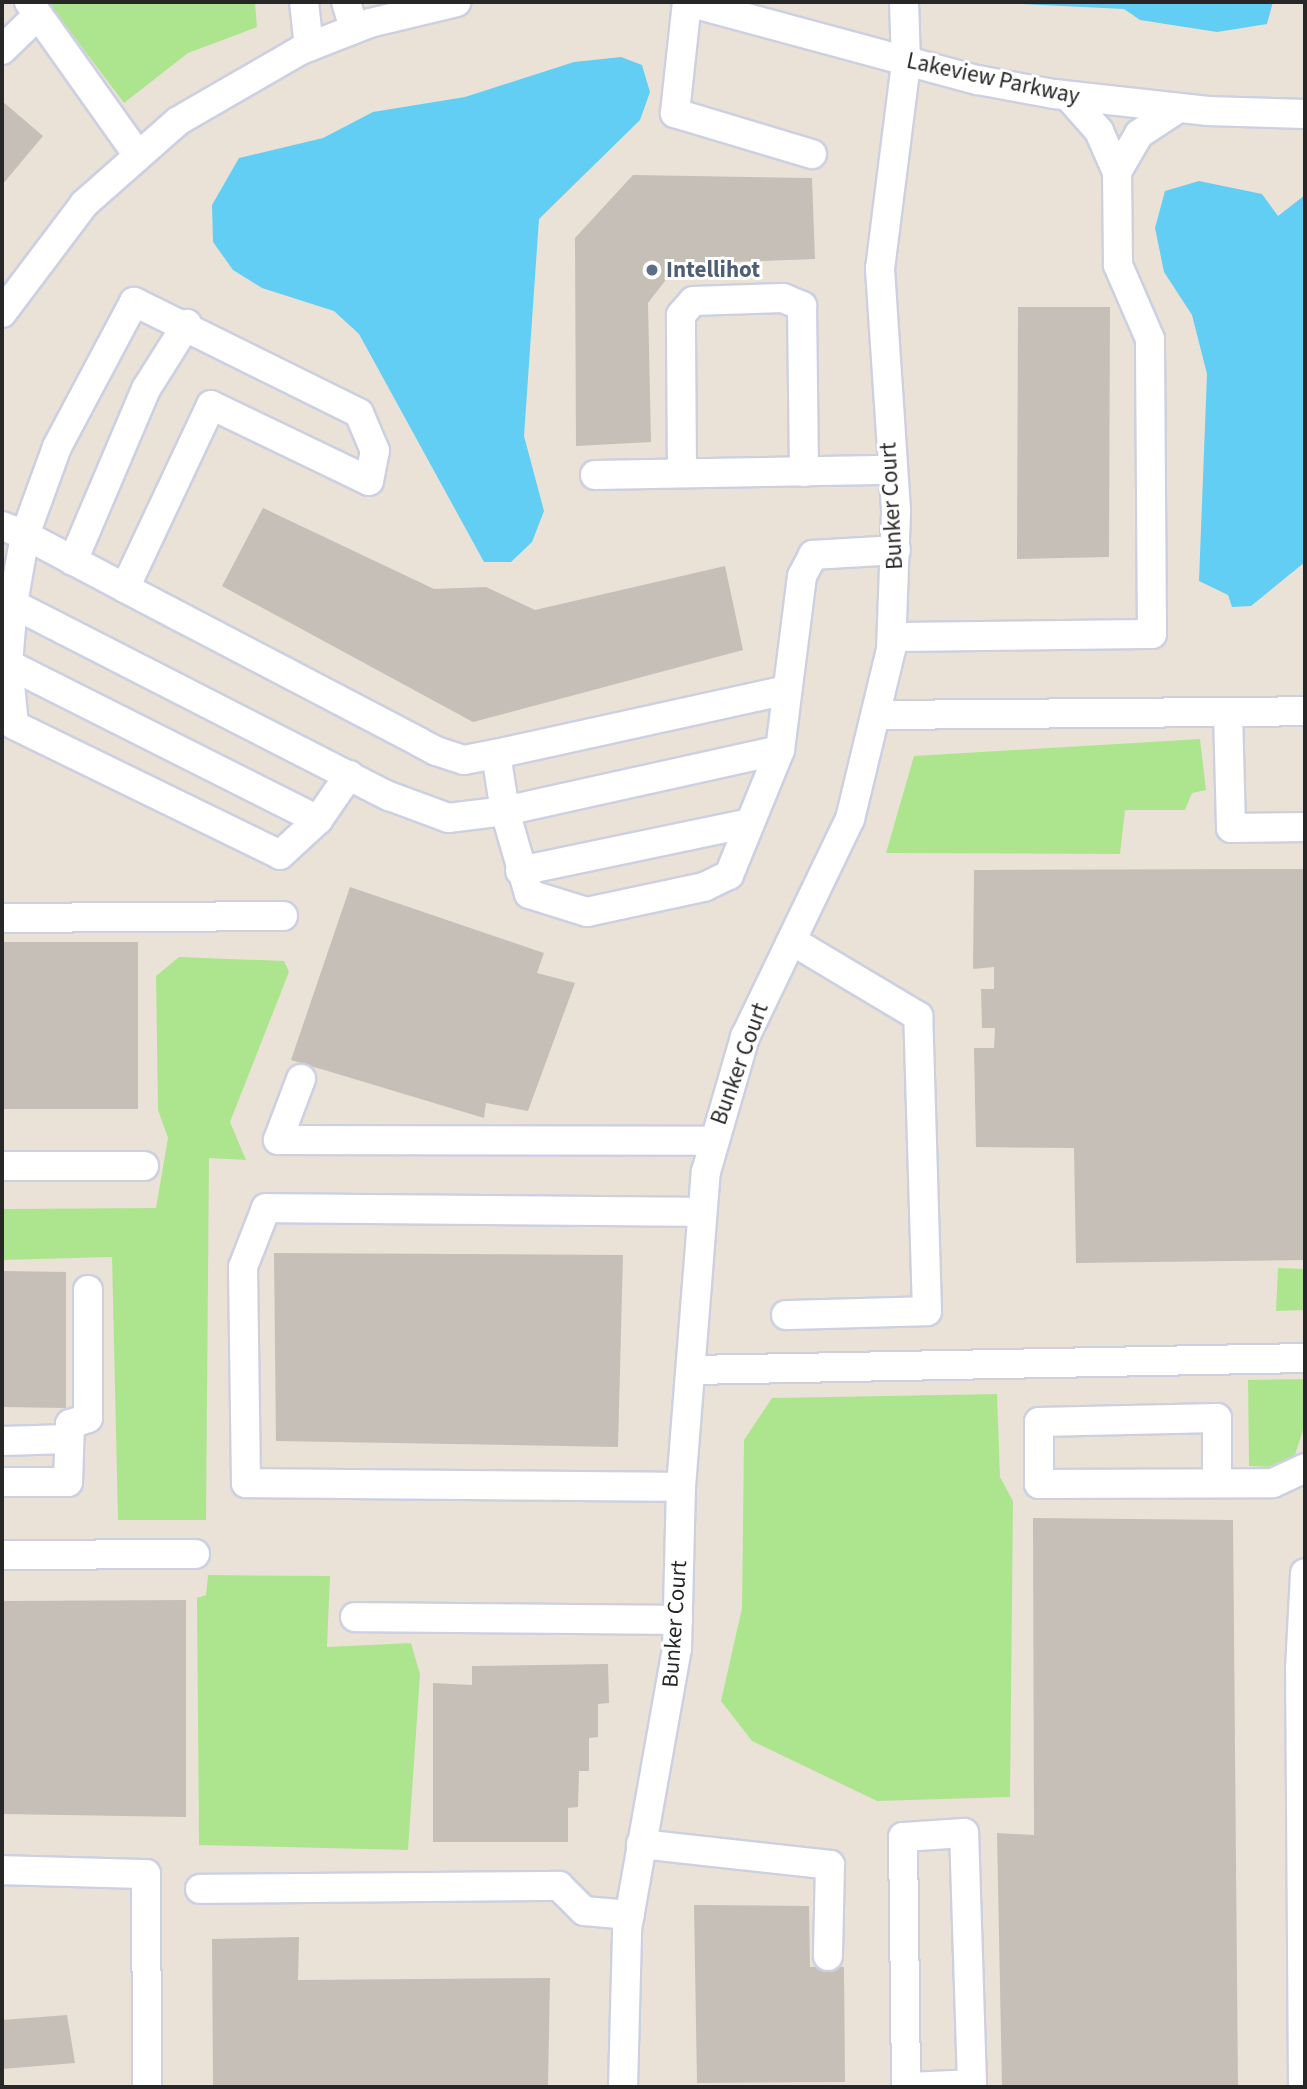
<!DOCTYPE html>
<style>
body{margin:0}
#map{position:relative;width:1307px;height:2089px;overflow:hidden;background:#ebe2d7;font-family:"Source Sans 3",sans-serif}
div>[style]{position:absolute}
.green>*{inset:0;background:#ade58f}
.water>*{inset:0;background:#62cef4}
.building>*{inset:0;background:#c5bfb7}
.roads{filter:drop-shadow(2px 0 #ccd0e1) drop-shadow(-2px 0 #ccd0e1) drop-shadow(0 2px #ccd0e1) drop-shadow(0 -2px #ccd0e1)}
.minor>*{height:28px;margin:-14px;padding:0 14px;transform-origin:14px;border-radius:14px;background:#fff}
.dots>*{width:19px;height:19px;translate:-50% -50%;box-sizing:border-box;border:4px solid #fff;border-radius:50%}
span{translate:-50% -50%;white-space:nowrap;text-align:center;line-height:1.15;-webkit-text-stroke:6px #fff;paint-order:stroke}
.street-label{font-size:23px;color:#272727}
.service-label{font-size:23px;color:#4e5e75;font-weight:700}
.left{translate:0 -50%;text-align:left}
.frame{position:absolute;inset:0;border:4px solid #272727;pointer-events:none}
</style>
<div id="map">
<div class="green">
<i style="clip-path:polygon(48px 2px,255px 2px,257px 27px,188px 53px,124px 103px)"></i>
<i style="clip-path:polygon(1200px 739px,1206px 790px,1192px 793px,1185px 810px,1125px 810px,1120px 854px,886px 853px,914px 756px)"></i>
<i style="clip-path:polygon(179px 957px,284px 961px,289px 972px,230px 1122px,246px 1160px,209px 1158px,206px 1520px,118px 1520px,112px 1257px,2px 1260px,2px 1209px,156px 1208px,168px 1138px,158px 1110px,156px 976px)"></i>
<i style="clip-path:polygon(1278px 1268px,1305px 1269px,1305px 1310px,1276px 1311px)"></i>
<i style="clip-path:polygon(1305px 1379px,1305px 1424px,1294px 1458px,1275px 1467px,1249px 1466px,1248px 1380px)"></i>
<i style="clip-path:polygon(997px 1394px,1000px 1477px,1013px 1501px,1010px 1797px,877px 1801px,752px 1741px,721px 1701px,742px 1608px,744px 1440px,772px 1398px)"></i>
<i style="clip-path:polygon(208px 1575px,330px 1576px,327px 1647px,411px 1643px,420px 1674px,408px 1850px,199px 1845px,197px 1598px,206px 1595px)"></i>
</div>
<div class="water">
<i style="clip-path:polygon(977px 2px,1273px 2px,1267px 24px,1217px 32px,1140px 20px,1124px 9px)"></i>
<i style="clip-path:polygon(621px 57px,642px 65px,650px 92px,640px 120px,539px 219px,524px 436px,544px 511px,532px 542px,511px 562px,484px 562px,359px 334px,334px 311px,262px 288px,233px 270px,213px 242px,212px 205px,239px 158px,323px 138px,373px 112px,465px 97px,574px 62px)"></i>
<i style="clip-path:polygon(1199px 181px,1262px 194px,1278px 216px,1305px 195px,1305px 562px,1251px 606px,1232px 607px,1228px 595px,1199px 581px,1207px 374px,1192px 315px,1164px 272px,1155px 228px,1165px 191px)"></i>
</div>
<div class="building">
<i style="clip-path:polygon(2px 101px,43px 136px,2px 185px)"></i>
<i style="clip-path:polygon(633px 175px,812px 178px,815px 259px,678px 264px,648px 303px,651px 442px,576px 446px,575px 238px)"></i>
<i style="clip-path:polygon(1018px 307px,1110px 307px,1109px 557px,1017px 559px)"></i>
<i style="clip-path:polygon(263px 508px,434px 589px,486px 587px,535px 610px,725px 566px,743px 650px,473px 722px,222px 586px)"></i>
<i style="clip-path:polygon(1305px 869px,1305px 1260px,1076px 1263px,1074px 1148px,976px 1147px,974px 1048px,994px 1048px,995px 1028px,982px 1028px,981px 989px,994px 989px,994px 967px,973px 969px,974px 870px)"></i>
<i style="clip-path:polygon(350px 887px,544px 953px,537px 973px,575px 983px,528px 1111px,486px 1103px,484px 1118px,291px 1060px)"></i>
<i style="clip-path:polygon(2px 942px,138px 942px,138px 1109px,2px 1109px)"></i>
<i style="clip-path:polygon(274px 1253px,623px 1255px,618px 1447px,276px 1441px)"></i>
<i style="clip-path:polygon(2px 1271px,66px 1272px,66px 1408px,2px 1407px)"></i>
<i style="clip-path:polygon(1033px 1518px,1233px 1520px,1238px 2087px,1002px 2087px,997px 1833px,1034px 1835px)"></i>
<i style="clip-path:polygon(186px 1600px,186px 1817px,2px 1814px,2px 1601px)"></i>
<i style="clip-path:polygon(608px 1664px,609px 1703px,598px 1704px,598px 1737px,589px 1738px,589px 1771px,579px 1771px,578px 1807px,568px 1808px,568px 1842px,433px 1842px,433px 1683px,472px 1685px,472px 1666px)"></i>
<i style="clip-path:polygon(694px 1905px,809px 1906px,810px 1967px,844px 1967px,845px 2082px,697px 2083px)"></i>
<i style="clip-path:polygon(299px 1937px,298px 1980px,550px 1978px,548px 2087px,213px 2087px,212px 1939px)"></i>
<i style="clip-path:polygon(67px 2015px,75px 2063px,2px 2069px,2px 2020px)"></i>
</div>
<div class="roads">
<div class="minor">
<i style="left:29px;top:2px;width:186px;rotate:54.6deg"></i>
<i style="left:304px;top:2px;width:45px;rotate:83.7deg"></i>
<i style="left:346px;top:2px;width:28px;rotate:73deg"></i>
<i style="left:687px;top:2px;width:112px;rotate:96.2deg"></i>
<i style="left:675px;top:113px;width:143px;rotate:16.7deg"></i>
<i style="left:688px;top:2px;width:300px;rotate:15.1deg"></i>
<i style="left:978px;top:80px;width:77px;rotate:10.4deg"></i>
<i style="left:1054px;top:94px;width:155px;rotate:6.3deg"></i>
<i style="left:1208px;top:111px;width:97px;rotate:1.8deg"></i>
<i style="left:2px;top:50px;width:50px;rotate:-44.2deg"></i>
<i style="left:1117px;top:172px;width:44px;rotate:-59.9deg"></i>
<i style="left:1139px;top:134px;width:45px;rotate:-33.3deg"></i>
<i style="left:2px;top:313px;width:136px;rotate:-53deg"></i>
<i style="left:84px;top:204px;width:125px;rotate:-41.4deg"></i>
<i style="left:178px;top:121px;width:142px;rotate:-30deg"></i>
<i style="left:301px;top:50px;width:74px;rotate:-21.4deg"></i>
<i style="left:370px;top:23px;width:89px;rotate:-13.6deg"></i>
<i style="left:682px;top:473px;width:158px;rotate:-90.4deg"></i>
<i style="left:681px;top:315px;width:18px;rotate:-49deg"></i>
<i style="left:693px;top:301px;width:90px;rotate:-1.9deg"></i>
<i style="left:783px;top:298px;width:21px;rotate:23deg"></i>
<i style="left:802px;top:306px;width:166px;rotate:89.3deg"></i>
<i style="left:595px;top:475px;width:297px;rotate:-1deg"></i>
<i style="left:2px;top:526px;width:25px;rotate:21deg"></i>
<i style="left:25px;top:535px;width:70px;rotate:99.9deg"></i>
<i style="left:13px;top:604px;width:422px;rotate:27.1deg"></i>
<i style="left:389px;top:796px;width:63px;rotate:20.4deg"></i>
<i style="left:448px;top:818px;width:57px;rotate:-7deg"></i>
<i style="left:505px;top:811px;width:86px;rotate:73.9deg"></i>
<i style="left:529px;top:894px;width:61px;rotate:17.2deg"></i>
<i style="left:587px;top:912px;width:120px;rotate:-12.1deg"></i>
<i style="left:704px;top:887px;width:28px;rotate:-26deg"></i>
<i style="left:729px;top:875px;width:135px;rotate:-67.8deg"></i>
<i style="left:780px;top:750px;width:175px;rotate:-82.8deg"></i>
<i style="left:802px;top:576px;width:24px;rotate:-62deg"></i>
<i style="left:813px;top:555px;width:83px;rotate:-3.4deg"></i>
<i style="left:73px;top:561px;width:187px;rotate:-67deg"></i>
<i style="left:146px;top:389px;width:77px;rotate:-57.8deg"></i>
<i style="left:125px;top:588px;width:202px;rotate:-64.8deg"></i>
<i style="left:211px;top:405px;width:175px;rotate:25.7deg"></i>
<i style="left:369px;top:481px;width:31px;rotate:-79deg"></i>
<i style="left:375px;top:451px;width:41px;rotate:-112.8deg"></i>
<i style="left:359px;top:413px;width:251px;rotate:-153.7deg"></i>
<i style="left:134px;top:302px;width:164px;rotate:118deg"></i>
<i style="left:57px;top:447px;width:94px;rotate:110deg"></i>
<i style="left:25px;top:535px;width:113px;rotate:27.9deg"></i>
<i style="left:125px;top:588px;width:332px;rotate:27.6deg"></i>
<i style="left:419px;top:742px;width:19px;rotate:28deg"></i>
<i style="left:436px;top:751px;width:29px;rotate:18deg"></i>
<i style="left:464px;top:760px;width:33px;rotate:-11deg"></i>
<i style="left:13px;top:604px;width:60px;rotate:94.8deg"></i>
<i style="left:8px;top:664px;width:61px;rotate:84.4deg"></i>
<i style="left:14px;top:725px;width:296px;rotate:26deg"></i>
<i style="left:280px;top:855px;width:52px;rotate:-42.6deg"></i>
<i style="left:318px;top:820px;width:55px;rotate:-55.4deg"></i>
<i style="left:893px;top:637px;width:259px;rotate:-0.7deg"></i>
<i style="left:1152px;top:634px;width:295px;rotate:-90.4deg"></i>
<i style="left:1150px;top:339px;width:81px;rotate:-113.4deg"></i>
<i style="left:1118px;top:265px;width:93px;rotate:-90.6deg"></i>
<i style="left:1117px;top:172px;width:45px;rotate:-113.7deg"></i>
<i style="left:1099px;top:131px;width:47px;rotate:-131.5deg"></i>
<i style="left:8px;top:664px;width:347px;rotate:26.7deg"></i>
<i style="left:1228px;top:712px;width:116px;rotate:88.5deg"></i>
<i style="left:1231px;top:828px;width:74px;rotate:-0.8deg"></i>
<i style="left:879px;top:715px;width:426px;rotate:-0.5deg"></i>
<i style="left:780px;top:750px;width:282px;rotate:167.5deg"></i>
<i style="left:505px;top:811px;width:58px;rotate:-99deg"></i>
<i style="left:496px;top:754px;width:298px;rotate:-12.4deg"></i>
<i style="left:520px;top:871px;width:234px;rotate:-11.8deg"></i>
<i style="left:2px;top:918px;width:281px;rotate:-0.4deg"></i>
<i style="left:301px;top:1079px;width:65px;rotate:110.7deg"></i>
<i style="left:278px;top:1140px;width:435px;rotate:0.1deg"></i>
<i style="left:2px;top:1166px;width:142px"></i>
<i style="left:786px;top:1315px;width:141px;rotate:-1.6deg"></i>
<i style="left:927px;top:1311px;width:295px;rotate:-91.7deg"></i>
<i style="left:918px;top:1016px;width:147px;rotate:-149.2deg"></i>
<i style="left:692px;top:1370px;width:613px;rotate:-1.12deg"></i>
<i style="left:2px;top:1441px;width:67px;rotate:-1.7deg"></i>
<i style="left:2px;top:1482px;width:66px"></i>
<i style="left:68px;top:1482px;width:58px;rotate:-88deg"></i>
<i style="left:70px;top:1424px;width:19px;rotate:-18deg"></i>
<i style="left:88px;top:1418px;width:128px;rotate:-90deg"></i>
<i style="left:1217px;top:1483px;width:65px;rotate:-90deg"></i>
<i style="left:1217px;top:1418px;width:178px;rotate:178.7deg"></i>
<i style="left:1039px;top:1422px;width:62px;rotate:90deg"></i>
<i style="left:1039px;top:1484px;width:234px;rotate:-0.2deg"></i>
<i style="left:1273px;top:1483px;width:35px;rotate:-25deg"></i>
<i style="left:681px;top:1487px;width:435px;rotate:-179.5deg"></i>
<i style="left:246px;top:1483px;width:216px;rotate:-90.8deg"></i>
<i style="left:243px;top:1267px;width:63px;rotate:-68.7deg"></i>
<i style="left:266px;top:1208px;width:435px;rotate:0.5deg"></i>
<i style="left:2px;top:1555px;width:193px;rotate:-0.3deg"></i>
<i style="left:355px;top:1617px;width:323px;rotate:0.5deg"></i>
<i style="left:641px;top:1844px;width:190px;rotate:6.3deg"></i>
<i style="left:830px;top:1865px;width:91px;rotate:91.3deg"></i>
<i style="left:2px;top:1870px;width:144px;rotate:1.6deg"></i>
<i style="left:146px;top:1874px;width:213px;rotate:89.7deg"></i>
<i style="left:200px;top:1889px;width:359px;rotate:-0.5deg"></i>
<i style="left:559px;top:1886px;width:35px;rotate:45deg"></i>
<i style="left:584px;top:1911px;width:46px;rotate:5deg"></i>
<i style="left:623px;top:2087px;width:158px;rotate:-88.5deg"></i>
<i style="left:627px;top:1929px;width:284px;rotate:-79.9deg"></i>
<i style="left:677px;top:1649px;width:162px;rotate:-88.6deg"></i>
<i style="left:681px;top:1487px;width:316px;rotate:-85.5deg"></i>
<i style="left:706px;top:1172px;width:141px;rotate:-73.9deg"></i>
<i style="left:745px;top:1037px;width:242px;rotate:-64.3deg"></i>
<i style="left:850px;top:819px;width:175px;rotate:-76.4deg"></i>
<i style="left:891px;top:649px;width:139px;rotate:-87.9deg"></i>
<i style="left:896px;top:510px;width:242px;rotate:-93.8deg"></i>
<i style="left:880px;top:269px;width:209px;rotate:-82.8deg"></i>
<i style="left:906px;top:62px;width:60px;rotate:-91.9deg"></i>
<i style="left:906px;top:2087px;width:66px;rotate:-2.6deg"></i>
<i style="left:972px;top:2084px;width:251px;rotate:-91.8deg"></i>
<i style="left:964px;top:1833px;width:61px;rotate:176.2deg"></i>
<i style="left:903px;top:1837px;width:250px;rotate:89.3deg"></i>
<i style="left:1303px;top:2087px;width:418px;rotate:-90.4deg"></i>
<i style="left:1300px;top:1669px;width:96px;rotate:-87deg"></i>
</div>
</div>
<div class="dots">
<i style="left:652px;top:270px;background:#5c6f8a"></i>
</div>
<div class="street-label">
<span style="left:993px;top:79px;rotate:12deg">Lakeview Parkway</span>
<span style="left:892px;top:506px;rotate:-93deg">Bunker Court</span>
<span style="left:740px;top:1064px;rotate:-70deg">Bunker Court</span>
<span style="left:675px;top:1624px;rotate:-86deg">Bunker Court</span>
</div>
<div class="service-label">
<span class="left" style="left:666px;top:270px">Intellihot</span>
</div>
<div class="frame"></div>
</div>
